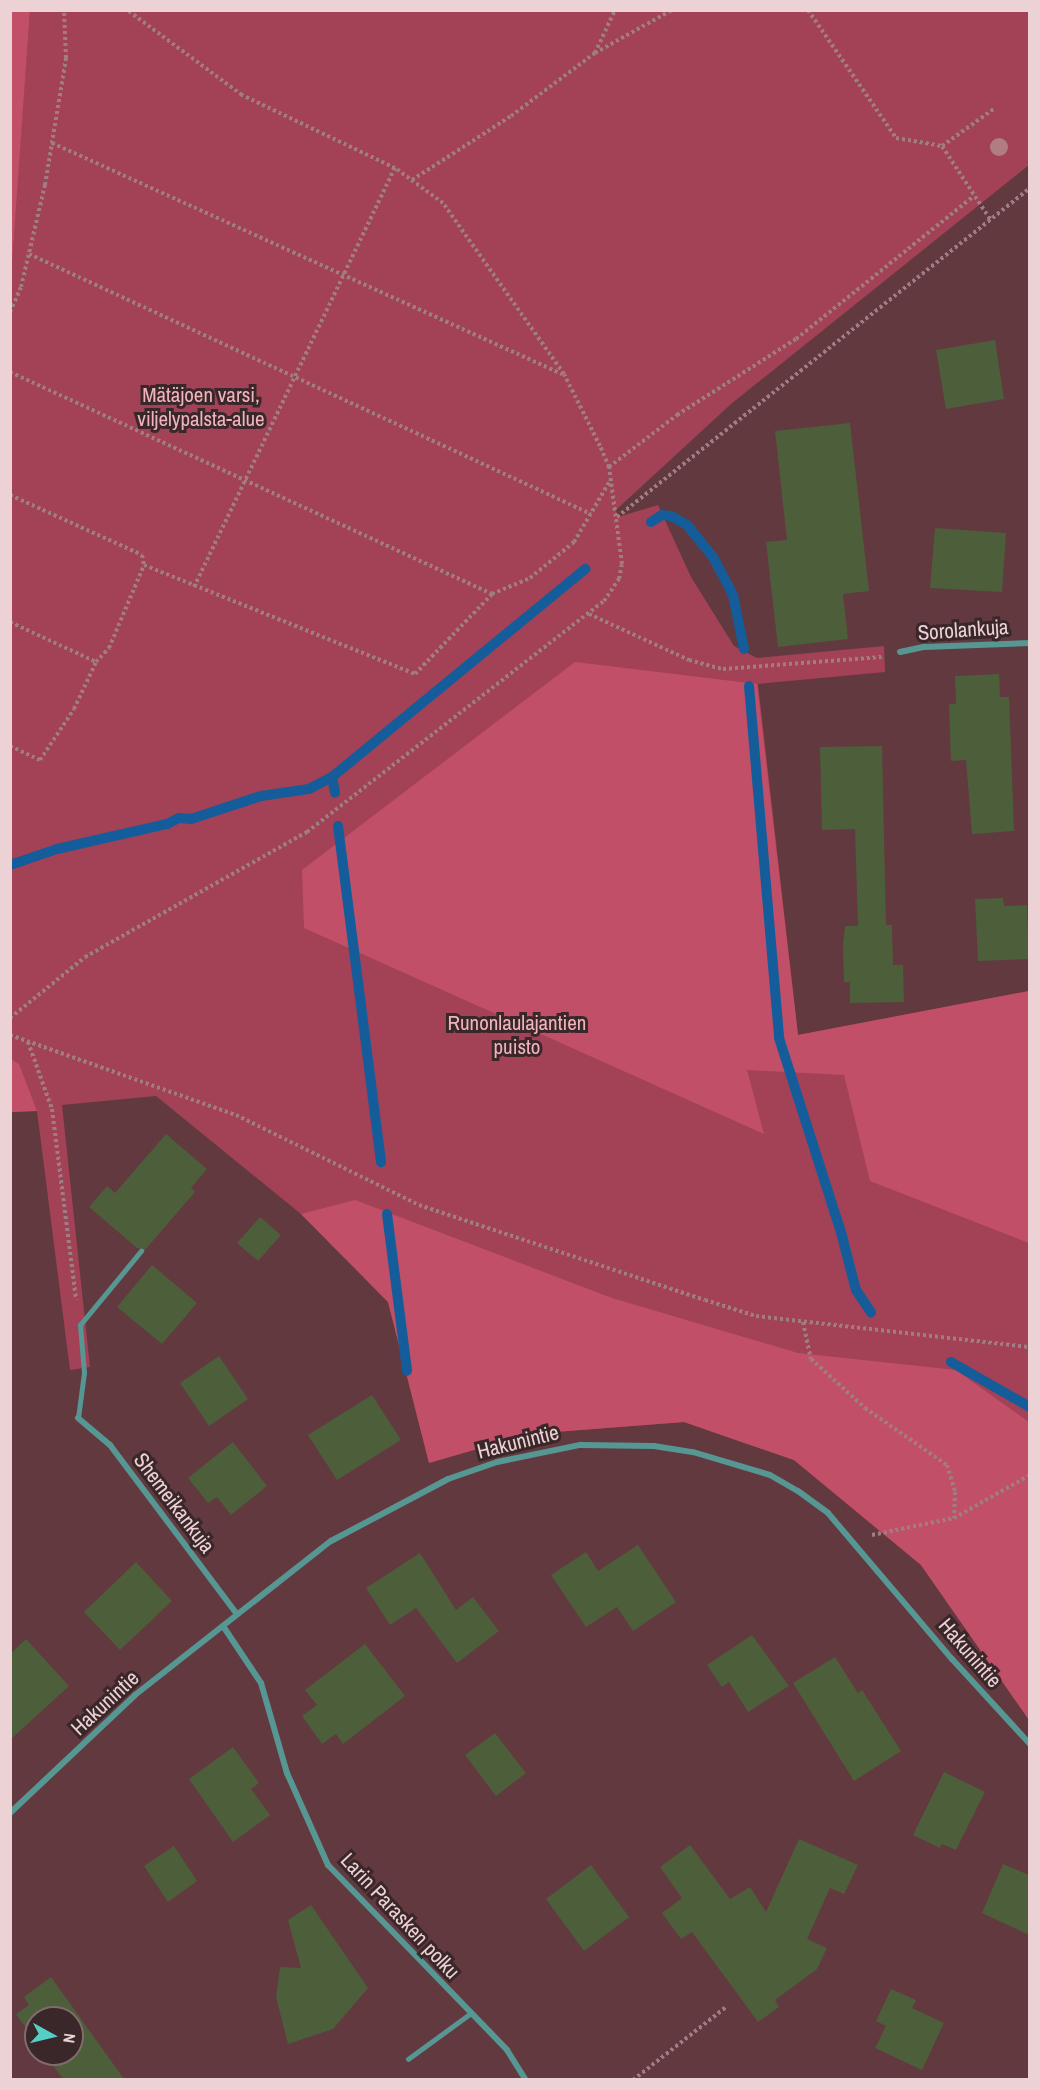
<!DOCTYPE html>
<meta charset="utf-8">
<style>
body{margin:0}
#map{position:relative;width:1040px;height:2090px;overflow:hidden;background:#62393f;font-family:"Archivo Narrow",sans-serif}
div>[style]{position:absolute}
.green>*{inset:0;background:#a34156}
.forest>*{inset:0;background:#c24f68}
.stream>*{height:10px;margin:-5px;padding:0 5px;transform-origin:5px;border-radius:5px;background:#155d9a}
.building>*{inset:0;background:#4d5e3a}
.path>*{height:4px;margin-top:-2px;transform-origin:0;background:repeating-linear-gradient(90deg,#a07d82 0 3px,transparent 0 6px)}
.lane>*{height:4.5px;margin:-2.25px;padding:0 2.25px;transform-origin:2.25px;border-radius:2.25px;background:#579793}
.street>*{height:6px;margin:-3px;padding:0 3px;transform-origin:3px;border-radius:3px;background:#579793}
.trees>*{width:18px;height:18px;margin:-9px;border-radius:50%;background:#b17d84}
span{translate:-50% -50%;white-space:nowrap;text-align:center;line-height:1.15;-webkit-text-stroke:6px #3a2729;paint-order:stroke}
.park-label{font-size:21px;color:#f1b4bd}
.street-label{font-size:21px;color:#ecd1d5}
.frame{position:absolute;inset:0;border:12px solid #ecd1d5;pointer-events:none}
.north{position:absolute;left:24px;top:2006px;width:60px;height:60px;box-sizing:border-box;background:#3a2729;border:2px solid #816b6e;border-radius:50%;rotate:98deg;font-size:16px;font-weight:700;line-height:24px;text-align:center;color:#ecd1d5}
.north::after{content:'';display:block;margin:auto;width:21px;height:27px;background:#55cec6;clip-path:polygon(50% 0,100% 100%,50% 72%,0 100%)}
</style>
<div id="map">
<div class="green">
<i style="clip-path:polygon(30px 11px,1029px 11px,1029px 165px,731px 404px,616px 510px,618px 517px,658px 505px,691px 577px,734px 646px,757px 658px,884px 646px,885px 672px,758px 684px,798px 1035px,1029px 991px,1029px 1720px,921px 1565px,794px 1460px,684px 1422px,529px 1434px,429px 1463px,388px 1302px,301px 1214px,156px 1096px,62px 1105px,90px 1367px,70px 1370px,37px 1111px,11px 1112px,10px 276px)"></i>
</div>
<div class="forest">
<i style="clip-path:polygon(11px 10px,30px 11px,11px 276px,10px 11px)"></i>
<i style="clip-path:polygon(575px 662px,757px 684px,798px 1035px,1029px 991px,1029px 1243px,870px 1181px,844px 1075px,747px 1070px,764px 1134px,304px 928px,302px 870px)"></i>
<i style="clip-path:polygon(11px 1059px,19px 1064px,37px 1111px,11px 1112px)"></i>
<i style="clip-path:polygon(355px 1200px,612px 1298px,798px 1353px,956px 1370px,1029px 1422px,1029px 1720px,921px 1565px,794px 1460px,684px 1422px,529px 1434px,429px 1463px,388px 1302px,301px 1214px)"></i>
</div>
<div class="stream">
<i style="left:651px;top:522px;width:13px;rotate:-32deg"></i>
<i style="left:662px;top:515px;width:9px;rotate:6deg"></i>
<i style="left:671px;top:516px;width:18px;rotate:29deg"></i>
<i style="left:687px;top:525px;width:41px;rotate:50.9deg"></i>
<i style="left:713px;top:557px;width:43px;rotate:62.2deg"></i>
<i style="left:733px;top:595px;width:55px;rotate:78.5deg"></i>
<i style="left:749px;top:686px;width:353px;rotate:85.1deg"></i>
<i style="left:779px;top:1038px;width:208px;rotate:72.3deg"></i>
<i style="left:842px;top:1236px;width:56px;rotate:75.5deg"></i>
<i style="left:856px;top:1290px;width:27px;rotate:56deg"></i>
<i style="left:332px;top:777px;width:16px;rotate:79deg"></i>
<i style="left:338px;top:826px;width:339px;rotate:82.7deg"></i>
<i style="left:10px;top:865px;width:50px;rotate:-18.8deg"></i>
<i style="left:57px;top:849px;width:113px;rotate:-12.8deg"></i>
<i style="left:167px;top:824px;width:13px;rotate:-27deg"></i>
<i style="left:179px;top:818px;width:12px;rotate:5deg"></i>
<i style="left:191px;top:819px;width:74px;rotate:-18.2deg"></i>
<i style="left:261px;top:796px;width:49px;rotate:-8.3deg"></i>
<i style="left:309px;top:789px;width:26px;rotate:-28deg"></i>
<i style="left:332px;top:777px;width:328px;rotate:-39.4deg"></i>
<i style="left:387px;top:1214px;width:158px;rotate:82.7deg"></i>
<i style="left:951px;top:1362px;width:91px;rotate:29.7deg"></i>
</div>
<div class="building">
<i style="clip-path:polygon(995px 340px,1004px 399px,946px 409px,936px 350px)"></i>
<i style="clip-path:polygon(850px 423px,869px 591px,843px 594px,848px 639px,778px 647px,766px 542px,787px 540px,775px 431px)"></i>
<i style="clip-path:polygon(935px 528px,1006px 533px,1002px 592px,930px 588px)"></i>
<i style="clip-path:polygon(999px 674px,1000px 697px,1009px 697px,1014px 831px,972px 834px,966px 760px,951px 761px,949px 704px,956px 704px,955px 676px)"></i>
<i style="clip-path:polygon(882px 746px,886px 925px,892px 925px,893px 965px,903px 965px,904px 1002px,850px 1003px,850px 982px,844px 982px,843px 945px,845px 926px,858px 926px,855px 829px,822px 830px,820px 747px)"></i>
<i style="clip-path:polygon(1003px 898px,1004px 906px,1027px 905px,1029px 959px,978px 961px,975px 899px)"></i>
<i style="clip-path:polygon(166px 1134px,207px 1169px,191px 1188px,195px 1192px,145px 1250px,137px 1248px,89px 1207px,107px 1186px,115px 1193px)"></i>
<i style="clip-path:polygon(260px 1217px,281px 1235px,258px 1261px,237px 1243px)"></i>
<i style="clip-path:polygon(152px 1265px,197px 1303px,162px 1344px,117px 1307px)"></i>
<i style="clip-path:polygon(219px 1356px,248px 1399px,209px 1426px,180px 1383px)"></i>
<i style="clip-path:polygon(372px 1395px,401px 1440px,337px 1480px,308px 1435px)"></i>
<i style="clip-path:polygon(233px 1442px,267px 1486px,231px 1515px,217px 1497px,208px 1503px,188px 1478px)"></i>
<i style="clip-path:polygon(638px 1545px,676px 1602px,633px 1631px,617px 1607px,586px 1627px,551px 1575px,586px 1552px,598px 1571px)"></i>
<i style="clip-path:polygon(420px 1553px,456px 1610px,473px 1597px,499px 1631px,457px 1663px,416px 1608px,390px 1625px,366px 1588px)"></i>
<i style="clip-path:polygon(136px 1562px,172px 1601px,120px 1650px,84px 1612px)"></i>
<i style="clip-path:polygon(752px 1635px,789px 1686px,748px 1712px,729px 1682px,722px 1687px,707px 1665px)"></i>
<i style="clip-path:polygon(26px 1639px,69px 1686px,10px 1740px,10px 1654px)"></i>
<i style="clip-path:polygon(365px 1644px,405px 1696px,343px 1744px,336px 1734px,322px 1744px,302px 1716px,317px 1705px,305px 1690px)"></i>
<i style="clip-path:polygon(835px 1657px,858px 1693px,862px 1690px,901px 1751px,854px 1781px,793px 1683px)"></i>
<i style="clip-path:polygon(495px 1733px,526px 1773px,496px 1796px,465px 1755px)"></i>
<i style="clip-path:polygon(233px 1747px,259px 1783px,251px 1789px,270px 1815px,233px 1842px,189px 1779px)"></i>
<i style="clip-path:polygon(944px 1772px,985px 1792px,956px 1850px,942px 1844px,940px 1848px,913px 1835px)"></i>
<i style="clip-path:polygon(799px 1839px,858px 1865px,844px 1894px,830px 1888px,807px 1939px,827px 1948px,817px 1969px,775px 2000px,779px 2007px,758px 2022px,692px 1932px,681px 1939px,662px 1913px,682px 1898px,660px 1867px,690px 1845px,730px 1899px,750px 1887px,766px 1912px)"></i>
<i style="clip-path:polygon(174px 1846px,197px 1881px,168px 1902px,144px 1866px)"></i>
<i style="clip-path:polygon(1003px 1864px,1029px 1875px,1029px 1935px,982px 1913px)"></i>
<i style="clip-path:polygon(591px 1865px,629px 1917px,584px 1951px,546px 1899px)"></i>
<i style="clip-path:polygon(311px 1905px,368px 1988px,333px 2029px,288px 2044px,276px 1997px,280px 1967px,301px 1968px,288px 1920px)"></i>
<i style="clip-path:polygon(51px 1977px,124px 2079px,63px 2079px,45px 2054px,72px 2054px,72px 2018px,36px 2018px,36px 2042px,16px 2014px,29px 2005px,24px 1997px)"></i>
<i style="clip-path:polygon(891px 1989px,916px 2000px,912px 2008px,944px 2023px,922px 2070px,875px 2048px,886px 2026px,876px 2021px)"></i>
</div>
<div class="path">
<i style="left:808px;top:10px;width:155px;rotate:55.5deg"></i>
<i style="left:896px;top:138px;width:47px;rotate:9.9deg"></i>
<i style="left:595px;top:53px;width:88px;rotate:-29.2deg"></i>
<i style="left:52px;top:143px;width:560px;rotate:24.37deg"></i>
<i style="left:412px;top:180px;width:118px;rotate:-32.9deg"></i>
<i style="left:511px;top:116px;width:105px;rotate:-36.9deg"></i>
<i style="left:595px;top:53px;width:47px;rotate:-65.1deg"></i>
<i style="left:990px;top:219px;width:87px;rotate:-123.3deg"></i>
<i style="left:942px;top:146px;width:65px;rotate:-35.6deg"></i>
<i style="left:29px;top:254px;width:619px;rotate:24.83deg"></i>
<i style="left:10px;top:312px;width:27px;rotate:-66deg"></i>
<i style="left:21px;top:287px;width:105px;rotate:-76.8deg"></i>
<i style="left:45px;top:185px;width:129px;rotate:-80.6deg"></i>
<i style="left:66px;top:58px;width:48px;rotate:-92.4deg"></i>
<i style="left:10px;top:372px;width:531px;rotate:24.73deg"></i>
<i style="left:609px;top:467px;width:86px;rotate:-37.4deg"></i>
<i style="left:677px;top:415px;width:141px;rotate:-32.6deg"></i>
<i style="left:796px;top:339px;width:228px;rotate:-38.8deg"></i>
<i style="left:10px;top:495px;width:145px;rotate:24.4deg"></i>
<i style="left:142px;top:555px;width:10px;rotate:79deg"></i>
<i style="left:144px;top:565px;width:292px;rotate:21.9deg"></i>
<i style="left:415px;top:674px;width:111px;rotate:-46.1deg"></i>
<i style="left:492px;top:594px;width:41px;rotate:-22.8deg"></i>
<i style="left:530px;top:578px;width:57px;rotate:-39.3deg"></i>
<i style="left:574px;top:542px;width:71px;rotate:-59.5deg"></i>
<i style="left:617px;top:517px;width:528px;rotate:-38.54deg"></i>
<i style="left:194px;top:587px;width:465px;rotate:-64.4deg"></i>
<i style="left:589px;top:614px;width:110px;rotate:24.7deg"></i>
<i style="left:689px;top:660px;width:35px;rotate:15deg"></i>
<i style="left:723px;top:669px;width:159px;rotate:-4.3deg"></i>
<i style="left:10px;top:622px;width:95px;rotate:24.9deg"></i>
<i style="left:10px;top:746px;width:33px;rotate:25deg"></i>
<i style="left:40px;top:760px;width:61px;rotate:-56.3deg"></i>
<i style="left:74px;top:709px;width:52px;rotate:-64.9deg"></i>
<i style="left:96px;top:662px;width:19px;rotate:-47deg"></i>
<i style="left:109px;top:648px;width:90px;rotate:-67.1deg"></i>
<i style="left:10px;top:1018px;width:97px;rotate:-39.1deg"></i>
<i style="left:85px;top:957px;width:255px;rotate:-29.4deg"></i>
<i style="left:307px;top:832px;width:376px;rotate:-37.9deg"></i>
<i style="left:604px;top:601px;width:27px;rotate:-56deg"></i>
<i style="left:619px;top:579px;width:15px;rotate:-79deg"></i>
<i style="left:622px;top:564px;width:98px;rotate:-97.6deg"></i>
<i style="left:609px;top:467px;width:23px;rotate:-113deg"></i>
<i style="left:600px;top:446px;width:80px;rotate:-116.6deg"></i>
<i style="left:564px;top:374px;width:209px;rotate:-125.3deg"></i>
<i style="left:443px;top:203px;width:59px;rotate:-143.9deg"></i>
<i style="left:395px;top:168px;width:170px;rotate:-154.5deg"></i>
<i style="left:242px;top:95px;width:143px;rotate:-143.5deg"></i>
<i style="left:10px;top:1035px;width:240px;rotate:19.5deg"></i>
<i style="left:236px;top:1115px;width:204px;rotate:26.2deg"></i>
<i style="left:419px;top:1205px;width:301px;rotate:18.4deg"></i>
<i style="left:705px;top:1300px;width:53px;rotate:17.4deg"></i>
<i style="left:756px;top:1316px;width:276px;rotate:6.5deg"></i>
<i style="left:28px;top:1042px;width:71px;rotate:70.3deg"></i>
<i style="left:52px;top:1109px;width:192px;rotate:82.8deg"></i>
<i style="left:803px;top:1322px;width:38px;rotate:78deg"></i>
<i style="left:811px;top:1359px;width:73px;rotate:42.2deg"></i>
<i style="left:865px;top:1408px;width:100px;rotate:34.8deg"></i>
<i style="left:947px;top:1465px;width:28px;rotate:73deg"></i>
<i style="left:955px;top:1492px;width:26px;rotate:92deg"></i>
<i style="left:872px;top:1535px;width:84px;rotate:-11.7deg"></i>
<i style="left:954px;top:1518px;width:87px;rotate:-29.5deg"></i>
<i style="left:633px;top:2080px;width:118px;rotate:-38.1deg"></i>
</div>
<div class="lane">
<i style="left:78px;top:1418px;width:45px;rotate:-82.4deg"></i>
<i style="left:84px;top:1373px;width:48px;rotate:-94.8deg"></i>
<i style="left:80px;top:1325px;width:96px;rotate:-50.5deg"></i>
<i style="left:408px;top:2059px;width:78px;rotate:-36.1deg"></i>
</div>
<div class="street">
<i style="left:900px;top:652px;width:25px;rotate:-12deg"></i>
<i style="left:924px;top:647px;width:106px;rotate:-2.2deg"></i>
<i style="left:78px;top:1418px;width:42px;rotate:40.2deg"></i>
<i style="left:110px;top:1445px;width:210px;rotate:53.1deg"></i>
<i style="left:223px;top:1626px;width:69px;rotate:56.3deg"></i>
<i style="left:261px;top:1683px;width:94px;rotate:73.9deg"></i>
<i style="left:287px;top:1773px;width:101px;rotate:66deg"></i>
<i style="left:328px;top:1865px;width:257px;rotate:45.9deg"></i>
<i style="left:507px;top:2050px;width:36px;rotate:58deg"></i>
<i style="left:10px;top:1813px;width:172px;rotate:-43.3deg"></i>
<i style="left:135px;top:1695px;width:249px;rotate:-38.2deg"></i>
<i style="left:331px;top:1541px;width:132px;rotate:-27.9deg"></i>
<i style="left:448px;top:1479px;width:52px;rotate:-19.1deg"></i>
<i style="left:497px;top:1462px;width:85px;rotate:-11.6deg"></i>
<i style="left:580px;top:1445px;width:74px;rotate:0.8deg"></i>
<i style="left:654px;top:1446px;width:39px;rotate:9deg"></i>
<i style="left:693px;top:1452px;width:80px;rotate:16.6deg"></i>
<i style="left:770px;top:1475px;width:32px;rotate:30deg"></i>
<i style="left:798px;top:1491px;width:37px;rotate:36deg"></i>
<i style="left:828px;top:1513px;width:192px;rotate:49.7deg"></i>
<i style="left:952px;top:1659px;width:115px;rotate:47.5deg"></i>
</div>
<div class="trees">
<i style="left:999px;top:147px"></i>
</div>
<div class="park-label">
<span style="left:201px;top:407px">Mätäjoen varsi,<br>viljelypalsta-alue</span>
<span style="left:517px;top:1035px">Runonlaulajantien<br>puisto</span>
</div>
<div class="street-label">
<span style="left:963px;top:630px;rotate:-4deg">Sorolankuja</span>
<span style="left:518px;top:1442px;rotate:-14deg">Hakunintie</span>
<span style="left:174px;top:1503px;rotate:53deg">Shemeikankuja</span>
<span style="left:970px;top:1653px;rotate:49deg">Hakunintie</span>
<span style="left:105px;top:1703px;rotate:-43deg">Hakunintie</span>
<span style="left:400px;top:1916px;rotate:47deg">Larin Parasken polku</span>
</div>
<div class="frame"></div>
<div class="north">N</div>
</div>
